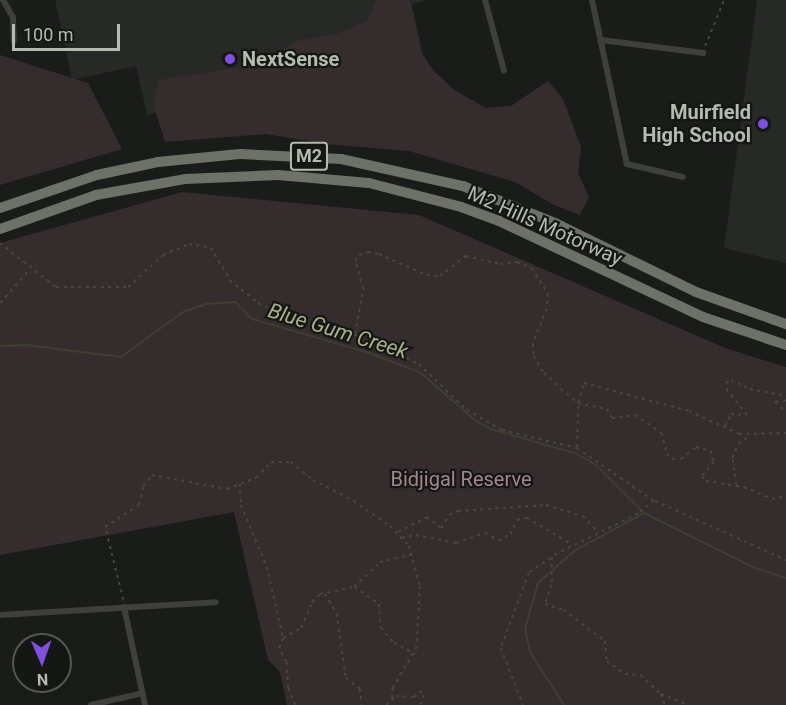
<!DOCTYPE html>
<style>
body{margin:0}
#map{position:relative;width:786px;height:705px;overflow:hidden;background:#1a1c1a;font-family:Roboto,sans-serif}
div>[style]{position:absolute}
.built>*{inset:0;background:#272926}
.green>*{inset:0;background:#352c2e}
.stream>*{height:2px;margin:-1px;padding:0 1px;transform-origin:1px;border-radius:1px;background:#3d3f31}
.path>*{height:1.5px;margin-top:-0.75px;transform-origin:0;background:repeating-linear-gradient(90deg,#454741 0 3px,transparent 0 7.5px)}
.street>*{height:6px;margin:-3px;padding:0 3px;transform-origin:3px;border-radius:3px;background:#3e403b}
.highway>*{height:10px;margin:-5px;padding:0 5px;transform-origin:5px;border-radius:5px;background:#6d7168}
.dots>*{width:16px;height:16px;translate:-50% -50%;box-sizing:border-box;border:3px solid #151715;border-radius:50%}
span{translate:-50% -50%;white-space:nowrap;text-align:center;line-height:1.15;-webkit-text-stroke:4.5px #151715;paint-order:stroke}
.shield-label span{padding:2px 4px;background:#151715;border:2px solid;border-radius:4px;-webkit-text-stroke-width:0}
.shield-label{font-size:18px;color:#b5baae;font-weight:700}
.poi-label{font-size:20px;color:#b5baae;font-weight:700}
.left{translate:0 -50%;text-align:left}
.right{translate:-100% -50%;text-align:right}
.street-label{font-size:20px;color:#b5baae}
.park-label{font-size:20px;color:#a2878e}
.water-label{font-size:21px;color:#abb089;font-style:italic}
.north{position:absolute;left:12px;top:633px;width:60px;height:60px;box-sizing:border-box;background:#151715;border:2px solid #555852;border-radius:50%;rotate:178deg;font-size:16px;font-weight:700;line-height:24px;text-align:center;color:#b5baae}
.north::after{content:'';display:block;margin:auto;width:21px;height:27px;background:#814fdf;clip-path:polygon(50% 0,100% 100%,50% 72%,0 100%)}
.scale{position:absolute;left:12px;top:24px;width:108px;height:27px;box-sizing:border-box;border:3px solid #b5baae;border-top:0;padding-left:8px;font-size:18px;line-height:21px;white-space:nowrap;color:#b5baae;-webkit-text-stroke:4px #151715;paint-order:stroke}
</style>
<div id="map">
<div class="built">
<i style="clip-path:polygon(55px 0,428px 0,412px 4px,422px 53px,147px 115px,136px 66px,72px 80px)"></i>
<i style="clip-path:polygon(757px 0,786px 0,786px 263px,724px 248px)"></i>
</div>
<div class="green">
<i style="clip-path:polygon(377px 0,410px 0,422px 53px,433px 70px,453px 89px,486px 108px,511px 106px,548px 81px,563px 99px,581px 147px,578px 173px,589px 197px,580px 215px,554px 205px,515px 182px,409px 151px,326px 144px,266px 134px,165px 142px,153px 104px,159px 80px,258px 64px,297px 41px,336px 34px,367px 21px)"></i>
<i style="clip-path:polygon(0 55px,88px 83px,122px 149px,0 185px)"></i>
<i style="clip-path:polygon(182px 192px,419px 215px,725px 348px,786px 367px,786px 705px,287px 705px,280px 672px,268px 660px,234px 512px,0 555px,0 243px)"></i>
</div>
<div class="stream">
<i style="left:0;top:346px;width:26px;rotate:-2deg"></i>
<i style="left:26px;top:345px;width:96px;rotate:7.2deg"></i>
<i style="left:121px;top:357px;width:77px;rotate:-36deg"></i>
<i style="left:183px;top:312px;width:24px;rotate:-19deg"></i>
<i style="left:206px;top:304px;width:29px;rotate:-4deg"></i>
<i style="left:235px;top:302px;width:24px;rotate:45deg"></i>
<i style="left:252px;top:319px;width:123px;rotate:16.1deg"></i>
<i style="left:370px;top:353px;width:55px;rotate:21.4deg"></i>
<i style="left:421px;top:373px;width:73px;rotate:41.1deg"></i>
<i style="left:476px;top:421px;width:17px;rotate:28deg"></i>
<i style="left:491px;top:429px;width:90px;rotate:16.2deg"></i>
<i style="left:577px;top:454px;width:22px;rotate:30deg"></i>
<i style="left:596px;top:465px;width:68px;rotate:45deg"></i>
<i style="left:564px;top:705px;width:63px;rotate:-122.7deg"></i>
<i style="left:530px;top:652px;width:24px;rotate:-102deg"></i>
<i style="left:525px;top:629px;width:48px;rotate:-74.2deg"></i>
<i style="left:538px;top:583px;width:48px;rotate:-41.6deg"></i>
<i style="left:574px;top:551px;width:80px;rotate:-28.5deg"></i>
<i style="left:644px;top:513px;width:124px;rotate:26.4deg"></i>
<i style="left:755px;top:568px;width:33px;rotate:18deg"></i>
</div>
<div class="path">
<i style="left:705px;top:46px;width:50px;rotate:-67.6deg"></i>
<i style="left:0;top:243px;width:71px;rotate:38.2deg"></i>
<i style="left:56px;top:287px;width:72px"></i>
<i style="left:128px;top:287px;width:47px;rotate:-42.4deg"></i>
<i style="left:163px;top:255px;width:28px;rotate:-23deg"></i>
<i style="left:189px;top:244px;width:22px;rotate:10deg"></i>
<i style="left:211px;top:248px;width:37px;rotate:59deg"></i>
<i style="left:230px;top:280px;width:36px;rotate:39deg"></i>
<i style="left:258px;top:303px;width:49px;rotate:24deg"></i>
<i style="left:303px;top:323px;width:57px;rotate:13.1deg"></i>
<i style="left:359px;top:336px;width:66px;rotate:25deg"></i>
<i style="left:419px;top:364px;width:66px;rotate:43.8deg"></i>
<i style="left:467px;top:410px;width:40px;rotate:29.7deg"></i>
<i style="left:502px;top:430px;width:77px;rotate:13.5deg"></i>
<i style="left:577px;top:448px;width:93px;rotate:34.5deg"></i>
<i style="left:654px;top:501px;width:21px;rotate:141deg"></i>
<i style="left:638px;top:514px;width:90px;rotate:153.7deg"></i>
<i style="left:557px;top:554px;width:34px;rotate:146deg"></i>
<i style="left:529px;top:573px;width:80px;rotate:110.5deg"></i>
<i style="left:501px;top:648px;width:61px;rotate:68.9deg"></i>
<i style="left:0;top:303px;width:45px;rotate:-48.6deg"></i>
<i style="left:355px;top:334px;width:46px;rotate:-79.9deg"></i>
<i style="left:363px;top:289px;width:29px;rotate:-106deg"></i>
<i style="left:355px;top:261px;width:7px;rotate:-56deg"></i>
<i style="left:359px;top:255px;width:9px;rotate:-18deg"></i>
<i style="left:368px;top:252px;width:11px;rotate:10deg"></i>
<i style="left:379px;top:254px;width:52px;rotate:23.6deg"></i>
<i style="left:427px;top:275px;width:13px;rotate:4deg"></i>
<i style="left:440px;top:276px;width:33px;rotate:-38deg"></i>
<i style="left:466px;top:256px;width:35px;rotate:13deg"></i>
<i style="left:500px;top:264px;width:17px;rotate:-7deg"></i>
<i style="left:517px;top:262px;width:16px;rotate:22deg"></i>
<i style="left:532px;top:268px;width:31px;rotate:58deg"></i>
<i style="left:548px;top:294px;width:15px;rotate:94deg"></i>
<i style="left:547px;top:309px;width:38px;rotate:112deg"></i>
<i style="left:533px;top:344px;width:12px;rotate:85deg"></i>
<i style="left:534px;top:356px;width:20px;rotate:60deg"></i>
<i style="left:544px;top:373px;width:23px;rotate:43deg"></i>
<i style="left:561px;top:389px;width:22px;rotate:39deg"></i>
<i style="left:578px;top:403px;width:30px;rotate:12deg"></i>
<i style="left:607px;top:409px;width:10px;rotate:61deg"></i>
<i style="left:612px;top:418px;width:23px;rotate:-7deg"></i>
<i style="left:635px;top:415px;width:32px;rotate:34deg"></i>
<i style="left:662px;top:433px;width:22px;rotate:77deg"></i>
<i style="left:667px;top:454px;width:7px;rotate:45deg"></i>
<i style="left:672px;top:459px;width:9px"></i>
<i style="left:681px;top:459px;width:19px;rotate:-39deg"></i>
<i style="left:696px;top:447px;width:16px;rotate:15deg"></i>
<i style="left:711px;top:451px;width:11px;rotate:75deg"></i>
<i style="left:714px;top:462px;width:19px;rotate:129deg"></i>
<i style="left:702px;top:477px;width:6px;rotate:45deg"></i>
<i style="left:706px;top:481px;width:38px;rotate:9deg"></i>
<i style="left:744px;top:487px;width:30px;rotate:23deg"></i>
<i style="left:772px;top:499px;width:14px;rotate:-12deg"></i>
<i style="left:786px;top:401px;width:11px;rotate:175deg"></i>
<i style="left:775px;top:402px;width:15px;rotate:42deg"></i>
<i style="left:725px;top:426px;width:13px;rotate:-63deg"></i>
<i style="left:731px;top:414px;width:16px;rotate:4deg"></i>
<i style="left:747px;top:415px;width:31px;rotate:-130deg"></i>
<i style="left:727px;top:391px;width:8px;rotate:-97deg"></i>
<i style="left:726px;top:383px;width:6px;rotate:-31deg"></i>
<i style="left:731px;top:380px;width:21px;rotate:25deg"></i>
<i style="left:750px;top:389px;width:37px;rotate:11deg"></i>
<i style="left:577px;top:447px;width:44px;rotate:-88.7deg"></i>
<i style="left:578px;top:403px;width:21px;rotate:-73deg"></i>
<i style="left:584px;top:383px;width:109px;rotate:14.9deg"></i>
<i style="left:689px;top:411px;width:55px;rotate:24.7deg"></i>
<i style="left:739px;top:434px;width:47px;rotate:-1.2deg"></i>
<i style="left:240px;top:484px;width:21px;rotate:87deg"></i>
<i style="left:241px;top:505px;width:67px;rotate:67.2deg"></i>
<i style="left:267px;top:567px;width:72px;rotate:77.1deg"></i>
<i style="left:736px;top:485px;width:27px;rotate:-98deg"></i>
<i style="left:732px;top:458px;width:15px;rotate:-67deg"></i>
<i style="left:738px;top:444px;width:12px;rotate:-35deg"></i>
<i style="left:655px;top:501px;width:144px;rotate:24.2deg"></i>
<i style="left:398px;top:532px;width:33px;rotate:-27deg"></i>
<i style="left:427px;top:517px;width:18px;rotate:38deg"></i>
<i style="left:441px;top:528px;width:15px;rotate:-58deg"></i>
<i style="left:449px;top:515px;width:10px;rotate:-24deg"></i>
<i style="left:458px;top:511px;width:88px;rotate:-3.9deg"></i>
<i style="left:546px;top:505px;width:39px;rotate:17deg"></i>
<i style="left:583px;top:516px;width:22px;rotate:47deg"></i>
<i style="left:402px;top:538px;width:14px;rotate:-12deg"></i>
<i style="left:416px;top:535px;width:41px;rotate:11.3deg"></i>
<i style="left:456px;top:543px;width:31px;rotate:-19deg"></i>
<i style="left:485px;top:533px;width:16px;rotate:30deg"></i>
<i style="left:499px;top:541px;width:13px;rotate:-32deg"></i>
<i style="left:510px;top:534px;width:16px;rotate:-63deg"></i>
<i style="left:517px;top:520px;width:10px;rotate:-11deg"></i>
<i style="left:527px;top:518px;width:53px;rotate:30.4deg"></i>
<i style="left:552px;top:557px;width:28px;rotate:90deg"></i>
<i style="left:552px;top:585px;width:20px;rotate:110deg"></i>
<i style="left:545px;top:604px;width:20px;rotate:18deg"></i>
<i style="left:564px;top:610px;width:51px;rotate:37.1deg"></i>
<i style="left:605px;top:641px;width:20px;rotate:84deg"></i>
<i style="left:607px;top:661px;width:22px;rotate:36deg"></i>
<i style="left:625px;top:674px;width:16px;rotate:4deg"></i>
<i style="left:641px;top:675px;width:28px;rotate:44deg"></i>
<i style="left:661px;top:694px;width:12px;rotate:70deg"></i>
<i style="left:355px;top:587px;width:29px;rotate:35deg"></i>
<i style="left:379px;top:604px;width:24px;rotate:85deg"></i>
<i style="left:381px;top:628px;width:20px;rotate:49deg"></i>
<i style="left:394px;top:643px;width:24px;rotate:28deg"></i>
<i style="left:325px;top:594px;width:23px;rotate:59deg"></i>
<i style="left:337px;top:614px;width:65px;rotate:82deg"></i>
<i style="left:346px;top:678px;width:18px;rotate:38deg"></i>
<i style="left:360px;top:689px;width:16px;rotate:83deg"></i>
<i style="left:123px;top:600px;width:75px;rotate:-103.9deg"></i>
<i style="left:105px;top:527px;width:40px;rotate:-32.9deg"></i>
<i style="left:139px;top:505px;width:19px;rotate:-78deg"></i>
<i style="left:143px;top:486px;width:14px;rotate:-51deg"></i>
<i style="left:152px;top:475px;width:76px;rotate:10.6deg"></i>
<i style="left:227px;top:489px;width:31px;rotate:-21deg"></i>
<i style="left:256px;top:478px;width:22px;rotate:-47deg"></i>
<i style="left:271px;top:462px;width:20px"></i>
<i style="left:291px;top:462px;width:28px;rotate:39deg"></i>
<i style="left:313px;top:480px;width:46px;rotate:27.1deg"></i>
<i style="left:354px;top:501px;width:44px;rotate:34.8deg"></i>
<i style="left:390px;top:526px;width:28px;rotate:46deg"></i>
<i style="left:409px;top:546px;width:41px;rotate:74.6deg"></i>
<i style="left:420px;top:586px;width:61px;rotate:92.8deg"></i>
<i style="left:417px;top:647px;width:48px;rotate:120.3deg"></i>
<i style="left:393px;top:688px;width:11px;rotate:95deg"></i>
<i style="left:661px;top:694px;width:29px;rotate:22deg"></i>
<i style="left:295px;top:705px;width:18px;rotate:-112deg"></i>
<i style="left:288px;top:688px;width:26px;rotate:-94deg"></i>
<i style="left:286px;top:662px;width:16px;rotate:-117deg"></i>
<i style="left:279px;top:648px;width:11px;rotate:-68deg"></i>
<i style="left:283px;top:638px;width:21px;rotate:-29deg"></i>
<i style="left:301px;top:628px;width:28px;rotate:-67deg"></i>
<i style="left:312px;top:602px;width:11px;rotate:-45deg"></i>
<i style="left:320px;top:594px;width:35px;rotate:-12deg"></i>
<i style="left:354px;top:587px;width:36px;rotate:-44deg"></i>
<i style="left:380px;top:562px;width:32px;rotate:-13deg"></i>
<i style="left:386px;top:705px;width:13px;rotate:-42deg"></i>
<i style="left:396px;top:696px;width:18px;rotate:3deg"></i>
<i style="left:414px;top:697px;width:8px;rotate:-45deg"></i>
<i style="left:420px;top:691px;width:6px;rotate:45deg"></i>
<i style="left:424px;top:695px;width:10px;rotate:107deg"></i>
</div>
<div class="street">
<i style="left:3px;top:0;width:20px;rotate:60deg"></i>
<i style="left:13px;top:17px;width:24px;rotate:88deg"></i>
<i style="left:485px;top:0;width:73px;rotate:75deg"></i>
<i style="left:592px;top:0;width:168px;rotate:78deg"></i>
<i style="left:627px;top:164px;width:57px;rotate:13.1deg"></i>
<i style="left:601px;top:40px;width:103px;rotate:7.3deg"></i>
<i style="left:124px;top:607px;width:100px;rotate:77.9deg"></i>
<i style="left:0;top:615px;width:216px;rotate:-3.4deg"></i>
<i style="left:91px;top:705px;width:53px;rotate:-13deg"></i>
</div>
<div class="highway">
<i style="left:0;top:208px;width:102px;rotate:-18.8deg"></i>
<i style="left:97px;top:175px;width:62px;rotate:-12deg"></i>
<i style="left:158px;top:162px;width:82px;rotate:-5.6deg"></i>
<i style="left:240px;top:154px;width:101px;rotate:2.8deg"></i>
<i style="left:341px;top:159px;width:125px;rotate:12.5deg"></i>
<i style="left:463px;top:186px;width:99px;rotate:21.9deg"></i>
<i style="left:555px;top:223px;width:157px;rotate:26.1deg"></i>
<i style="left:696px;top:292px;width:96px;rotate:19.6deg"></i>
<i style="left:0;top:229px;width:102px;rotate:-19.5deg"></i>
<i style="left:96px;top:195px;width:90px;rotate:-10.2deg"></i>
<i style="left:185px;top:179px;width:93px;rotate:-2.5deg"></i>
<i style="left:278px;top:175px;width:91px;rotate:5deg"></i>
<i style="left:369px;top:183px;width:95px;rotate:14.6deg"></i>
<i style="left:461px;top:207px;width:40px;rotate:20.2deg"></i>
<i style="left:499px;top:221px;width:225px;rotate:25.2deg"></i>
<i style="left:703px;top:317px;width:88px;rotate:18.6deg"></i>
</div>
<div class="dots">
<i style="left:230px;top:59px;background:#814fdf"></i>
<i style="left:763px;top:124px;background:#814fdf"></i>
</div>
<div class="shield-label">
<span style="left:309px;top:156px">M2</span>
</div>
<div class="poi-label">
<span class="left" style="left:242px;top:59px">NextSense</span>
<span class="right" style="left:751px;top:124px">Muirfield<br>High School</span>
</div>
<div class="street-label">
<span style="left:545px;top:226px;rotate:24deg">M2 Hills Motorway</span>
</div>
<div class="park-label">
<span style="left:461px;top:479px">Bidjigal Reserve</span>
</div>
<div class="water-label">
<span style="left:338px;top:331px;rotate:17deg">Blue Gum Creek</span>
</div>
<div class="north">N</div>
<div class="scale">100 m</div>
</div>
